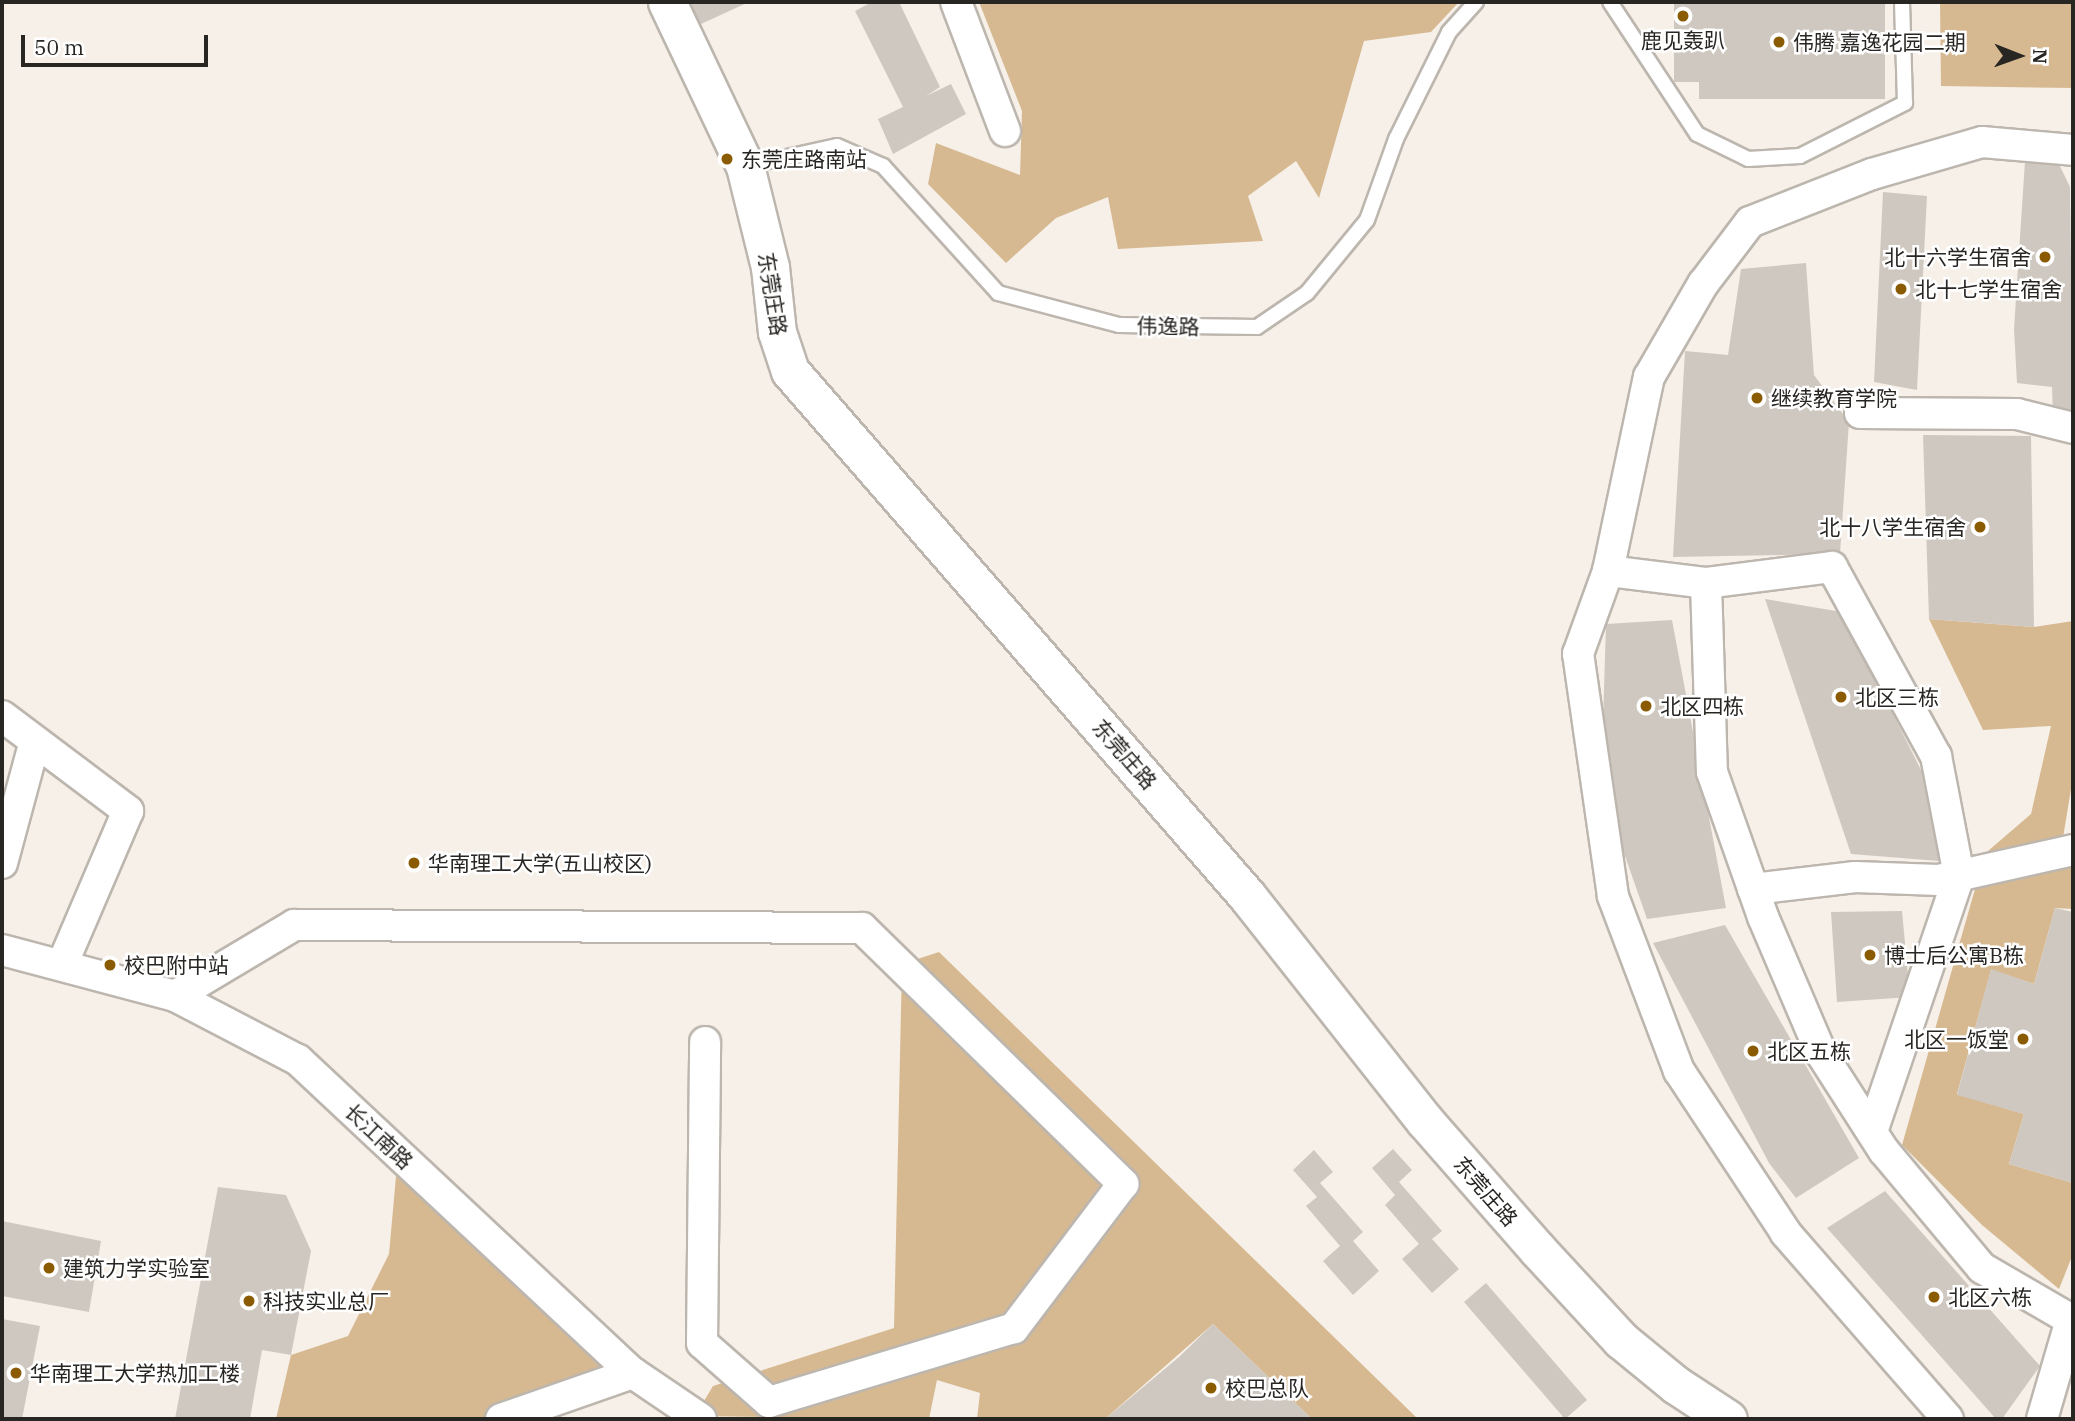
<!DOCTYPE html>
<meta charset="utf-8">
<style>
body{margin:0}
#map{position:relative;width:2075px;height:1421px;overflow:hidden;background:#f6f0e8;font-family:"IBM Plex Serif","Noto Sans SC",serif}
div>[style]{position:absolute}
.forest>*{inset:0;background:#d7b991}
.building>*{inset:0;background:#cfc8c0}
.roads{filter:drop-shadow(2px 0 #bcb6ae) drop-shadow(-2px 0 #bcb6ae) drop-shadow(0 2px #bcb6ae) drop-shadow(0 -2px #bcb6ae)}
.service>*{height:14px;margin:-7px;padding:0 7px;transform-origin:7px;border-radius:7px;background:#fff}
.minor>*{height:30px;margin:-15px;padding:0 15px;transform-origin:15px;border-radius:15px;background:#fff}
.tertiary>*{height:37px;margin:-18.5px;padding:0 18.5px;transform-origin:18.5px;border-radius:18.5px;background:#fff}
.dots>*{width:19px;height:19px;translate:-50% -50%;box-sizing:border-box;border:4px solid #fff;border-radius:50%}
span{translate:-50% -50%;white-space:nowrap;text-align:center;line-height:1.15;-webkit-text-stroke:5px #fff;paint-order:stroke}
.poi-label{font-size:21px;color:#282623}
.left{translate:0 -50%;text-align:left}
.right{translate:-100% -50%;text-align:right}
.street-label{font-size:21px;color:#282623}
.frame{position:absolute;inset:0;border:4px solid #282623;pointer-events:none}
.north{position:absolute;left:1984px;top:21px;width:70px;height:70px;-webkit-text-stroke:5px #fff;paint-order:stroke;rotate:91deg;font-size:19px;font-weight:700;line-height:28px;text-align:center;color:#282623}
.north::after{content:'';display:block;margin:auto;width:24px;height:32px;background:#282623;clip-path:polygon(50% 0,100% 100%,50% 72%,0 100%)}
.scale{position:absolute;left:21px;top:35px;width:187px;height:32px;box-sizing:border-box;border:4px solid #282623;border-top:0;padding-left:9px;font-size:21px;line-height:24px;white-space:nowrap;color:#282623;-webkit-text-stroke:5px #fff;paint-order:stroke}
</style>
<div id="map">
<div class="forest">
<i style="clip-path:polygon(979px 2px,1459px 2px,1431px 32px,1364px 41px,1319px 198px,1296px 161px,1248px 196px,1263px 241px,1118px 249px,1108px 197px,1056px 218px,1006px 263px,928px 184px,936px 143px,1020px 175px,1022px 111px)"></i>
<i style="clip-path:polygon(1940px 2px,2073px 2px,2073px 88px,1941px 86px)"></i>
<i style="clip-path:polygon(1929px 619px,2034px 627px,2073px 621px,2073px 777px,2061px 850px,1959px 876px,2031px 814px,2051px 726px,1983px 730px)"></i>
<i style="clip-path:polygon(2067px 863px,2073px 864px,2073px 909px,2055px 908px,2034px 984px,1991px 970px,1957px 1094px,2024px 1114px,2009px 1164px,2073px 1183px,2073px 1254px,2059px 1289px,1982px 1225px,1902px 1145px,1975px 889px)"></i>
<i style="clip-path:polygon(939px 952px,1418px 1419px,1312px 1419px,1213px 1324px,1105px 1419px,977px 1419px,980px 1393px,937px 1380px,929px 1419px,695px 1416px,713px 1386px,894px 1328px,902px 964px)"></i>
<i style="clip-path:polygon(398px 1154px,633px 1373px,518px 1419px,276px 1419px,291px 1355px,348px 1336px,389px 1254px)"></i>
</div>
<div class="building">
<i style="clip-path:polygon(678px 2px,749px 2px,690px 29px)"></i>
<i style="clip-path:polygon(872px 2px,899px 2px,940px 87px,926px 96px,951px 84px,966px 114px,893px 154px,878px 119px,903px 107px,855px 11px)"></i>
<i style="clip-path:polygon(1674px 2px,1885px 2px,1885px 99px,1699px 99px,1699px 82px,1674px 82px)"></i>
<i style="clip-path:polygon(2025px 161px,2058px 162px,2070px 187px,2073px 416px,2053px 416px,2052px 387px,2017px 383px,2014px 329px)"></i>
<i style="clip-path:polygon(1883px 192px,1927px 196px,1917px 390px,1874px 382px)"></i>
<i style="clip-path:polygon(1806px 263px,1814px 375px,1849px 422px,1840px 554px,1673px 557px,1685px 351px,1728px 355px,1741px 269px)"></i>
<i style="clip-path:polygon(1923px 435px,2031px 436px,2034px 627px,1929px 619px)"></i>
<i style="clip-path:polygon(1765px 599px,1842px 612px,1927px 782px,1939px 861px,1851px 854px)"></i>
<i style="clip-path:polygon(1672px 620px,1726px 908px,1647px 919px,1601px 787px,1606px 624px)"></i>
<i style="clip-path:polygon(2055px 908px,2073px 912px,2073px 1183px,2009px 1164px,2024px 1114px,1957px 1095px,1991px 969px,2034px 984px)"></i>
<i style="clip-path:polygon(1902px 911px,1910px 997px,1837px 1002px,1831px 912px)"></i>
<i style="clip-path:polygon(1725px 925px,1859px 1158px,1796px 1198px,1769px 1163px,1653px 943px)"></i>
<i style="clip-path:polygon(1393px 1149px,1412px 1170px,1399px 1182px,1442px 1231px,1432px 1239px,1459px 1269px,1432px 1293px,1402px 1259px,1419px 1244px,1385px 1205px,1395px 1195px,1372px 1168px)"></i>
<i style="clip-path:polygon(1314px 1150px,1333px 1172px,1320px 1183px,1363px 1232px,1353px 1241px,1379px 1271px,1353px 1295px,1323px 1261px,1340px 1246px,1306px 1206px,1317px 1197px,1293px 1170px)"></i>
<i style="clip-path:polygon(218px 1187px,286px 1195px,311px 1251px,291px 1355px,262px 1350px,250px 1419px,175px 1419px)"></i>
<i style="clip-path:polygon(1885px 1191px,2040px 1366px,2002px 1419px,1996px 1419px,1827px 1228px)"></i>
<i style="clip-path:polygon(2px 1221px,101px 1241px,89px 1312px,2px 1296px)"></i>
<i style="clip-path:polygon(1486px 1283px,1587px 1400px,1565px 1419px,1464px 1302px)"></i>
<i style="clip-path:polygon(2px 1319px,40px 1326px,22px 1419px,2px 1419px)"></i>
<i style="clip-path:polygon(1213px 1324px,1312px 1419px,1105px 1419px,1179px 1357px)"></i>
</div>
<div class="roads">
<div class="service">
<i style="left:1610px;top:2px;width:158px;rotate:56.6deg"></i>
<i style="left:1697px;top:134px;width:57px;rotate:26.1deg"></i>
<i style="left:1748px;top:159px;width:52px;rotate:-3.3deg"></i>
<i style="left:1800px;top:156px;width:118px;rotate:-26.8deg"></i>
<i style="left:1905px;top:103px;width:101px;rotate:-91.7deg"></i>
<i style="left:746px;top:166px;width:93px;rotate:-12.4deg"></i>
<i style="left:837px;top:146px;width:50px;rotate:23.5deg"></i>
<i style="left:883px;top:166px;width:171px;rotate:47.8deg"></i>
<i style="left:998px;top:293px;width:125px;rotate:14.8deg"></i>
<i style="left:1119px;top:325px;width:138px;rotate:0.8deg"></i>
<i style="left:1257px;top:327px;width:60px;rotate:-34.2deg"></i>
<i style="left:1307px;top:293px;width:94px;rotate:-50.6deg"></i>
<i style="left:1367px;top:220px;width:86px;rotate:-70.3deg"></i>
<i style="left:1396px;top:139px;width:119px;rotate:-63.6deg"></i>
<i style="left:1449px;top:32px;width:40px;rotate:-48deg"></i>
</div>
<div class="minor">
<i style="left:956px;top:2px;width:138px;rotate:69.2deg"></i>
<i style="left:1860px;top:413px;width:157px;rotate:0.4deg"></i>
<i style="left:2017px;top:414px;width:58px;rotate:14deg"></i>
<i style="left:1608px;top:571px;width:99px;rotate:7deg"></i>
<i style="left:1706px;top:583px;width:189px;rotate:88.2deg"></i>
<i style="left:1712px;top:772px;width:154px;rotate:70.6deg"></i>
<i style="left:1763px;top:917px;width:148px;rotate:66.9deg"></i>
<i style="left:1821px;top:1053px;width:117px;rotate:57.3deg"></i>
<i style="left:1884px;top:1151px;width:153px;rotate:50.1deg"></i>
<i style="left:1982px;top:1268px;width:105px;rotate:30.2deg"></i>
<i style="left:1706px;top:583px;width:127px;rotate:-7.2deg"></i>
<i style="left:1832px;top:567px;width:216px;rotate:61.2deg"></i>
<i style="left:1936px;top:756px;width:122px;rotate:79.1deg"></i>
<i style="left:1959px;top:876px;width:270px;rotate:108.8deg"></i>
<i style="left:2px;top:716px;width:158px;rotate:37deg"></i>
<i style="left:128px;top:811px;width:165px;rotate:113.2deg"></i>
<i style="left:2px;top:863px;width:126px;rotate:-74.9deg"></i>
<i style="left:1753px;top:889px;width:103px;rotate:-6.7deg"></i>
<i style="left:1855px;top:877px;width:84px;rotate:2deg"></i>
<i style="left:1939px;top:880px;width:137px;rotate:-12.6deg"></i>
<i style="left:2px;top:950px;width:179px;rotate:14.9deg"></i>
<i style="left:175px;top:996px;width:139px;rotate:27.5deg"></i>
<i style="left:298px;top:1060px;width:458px;rotate:43.1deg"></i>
<i style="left:633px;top:1373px;width:82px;rotate:34.1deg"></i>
<i style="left:175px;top:996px;width:139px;rotate:-30.8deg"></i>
<i style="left:294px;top:925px;width:568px;rotate:0.3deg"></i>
<i style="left:862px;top:928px;width:366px;rotate:44.4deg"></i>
<i style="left:1123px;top:1184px;width:181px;rotate:127.1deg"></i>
<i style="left:1014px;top:1328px;width:256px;rotate:163.2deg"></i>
<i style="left:769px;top:1402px;width:89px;rotate:-138.6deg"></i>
<i style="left:702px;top:1343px;width:301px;rotate:-89.4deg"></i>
<i style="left:501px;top:1419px;width:140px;rotate:-19.2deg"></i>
<i style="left:1948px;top:1419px;width:247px;rotate:-131.1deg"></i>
<i style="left:1786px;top:1233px;width:194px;rotate:-123.4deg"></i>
<i style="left:1679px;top:1071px;width:187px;rotate:-110.7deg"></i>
<i style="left:1613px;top:896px;width:245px;rotate:-98.2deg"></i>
<i style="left:1578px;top:654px;width:88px;rotate:-70.1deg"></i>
<i style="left:1608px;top:571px;width:198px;rotate:-78.1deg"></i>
<i style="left:1649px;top:377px;width:108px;rotate:-59.9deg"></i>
<i style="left:1703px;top:284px;width:78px;rotate:-52.8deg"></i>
<i style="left:1750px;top:222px;width:131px;rotate:-21.5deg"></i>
<i style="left:1872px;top:174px;width:115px;rotate:-16.2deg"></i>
<i style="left:1982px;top:142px;width:91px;rotate:5deg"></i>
<i style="left:2042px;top:1419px;width:103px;rotate:-73.7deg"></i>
</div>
<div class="tertiary">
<i style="left:667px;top:2px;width:182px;rotate:64.6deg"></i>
<i style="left:745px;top:166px;width:104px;rotate:76.1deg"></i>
<i style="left:770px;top:267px;width:65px;rotate:83.9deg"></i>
<i style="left:777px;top:332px;width:41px;rotate:71.6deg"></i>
<i style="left:790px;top:371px;width:697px;rotate:48.95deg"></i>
<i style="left:1248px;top:897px;width:285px;rotate:51.7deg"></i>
<i style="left:1425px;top:1121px;width:170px;rotate:48.8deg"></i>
<i style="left:1537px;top:1249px;width:124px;rotate:47.3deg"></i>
<i style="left:1621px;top:1340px;width:71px;rotate:39.3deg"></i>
<i style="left:1676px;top:1385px;width:62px;rotate:33.2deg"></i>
</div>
</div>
<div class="dots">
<i style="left:1683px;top:16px;background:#8a5b01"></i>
<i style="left:1779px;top:42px;background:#8a5b01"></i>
<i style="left:727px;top:159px;background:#8a5b01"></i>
<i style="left:2045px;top:257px;background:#8a5b01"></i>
<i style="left:1901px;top:289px;background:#8a5b01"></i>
<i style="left:1757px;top:398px;background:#8a5b01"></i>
<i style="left:1980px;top:527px;background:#8a5b01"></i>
<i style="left:1841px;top:697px;background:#8a5b01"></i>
<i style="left:1646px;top:706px;background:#8a5b01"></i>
<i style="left:414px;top:863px;background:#8a5b01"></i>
<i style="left:1870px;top:955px;background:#8a5b01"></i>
<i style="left:110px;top:965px;background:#8a5b01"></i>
<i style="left:2023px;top:1039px;background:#8a5b01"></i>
<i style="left:1753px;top:1051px;background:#8a5b01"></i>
<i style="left:49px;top:1268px;background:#8a5b01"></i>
<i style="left:1934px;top:1297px;background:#8a5b01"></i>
<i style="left:249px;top:1301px;background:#8a5b01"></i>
<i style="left:16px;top:1373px;background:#8a5b01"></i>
<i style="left:1211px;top:1388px;background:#8a5b01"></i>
</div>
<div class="poi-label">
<span style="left:1683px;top:40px">鹿见轰趴</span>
<span class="left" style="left:1793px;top:42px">伟腾 嘉逸花园二期</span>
<span class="left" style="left:741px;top:159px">东莞庄路南站</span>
<span class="right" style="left:2031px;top:257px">北十六学生宿舍</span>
<span class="left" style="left:1915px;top:289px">北十七学生宿舍</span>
<span class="left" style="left:1771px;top:398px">继续教育学院</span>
<span class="right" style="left:1966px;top:527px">北十八学生宿舍</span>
<span class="left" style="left:1855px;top:697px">北区三栋</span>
<span class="left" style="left:1660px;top:706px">北区四栋</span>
<span class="left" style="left:428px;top:863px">华南理工大学(五山校区)</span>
<span class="left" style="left:1884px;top:955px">博士后公寓B栋</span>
<span class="left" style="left:124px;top:965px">校巴附中站</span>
<span class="right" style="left:2009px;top:1039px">北区一饭堂</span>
<span class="left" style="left:1767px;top:1051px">北区五栋</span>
<span class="left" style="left:63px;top:1268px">建筑力学实验室</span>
<span class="left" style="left:1948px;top:1297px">北区六栋</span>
<span class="left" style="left:263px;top:1301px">科技实业总厂</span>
<span class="left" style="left:30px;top:1373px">华南理工大学热加工楼</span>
<span class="left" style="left:1225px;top:1388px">校巴总队</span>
</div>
<div class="street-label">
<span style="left:773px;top:294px;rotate:81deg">东莞庄路</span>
<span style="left:1168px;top:326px;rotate:1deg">伟逸路</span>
<span style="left:1125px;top:754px;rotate:49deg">东莞庄路</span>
<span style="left:379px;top:1136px;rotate:43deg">长江南路</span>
<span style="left:1486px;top:1191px;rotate:49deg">东莞庄路</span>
</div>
<div class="frame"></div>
<div class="north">N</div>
<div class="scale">50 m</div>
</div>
